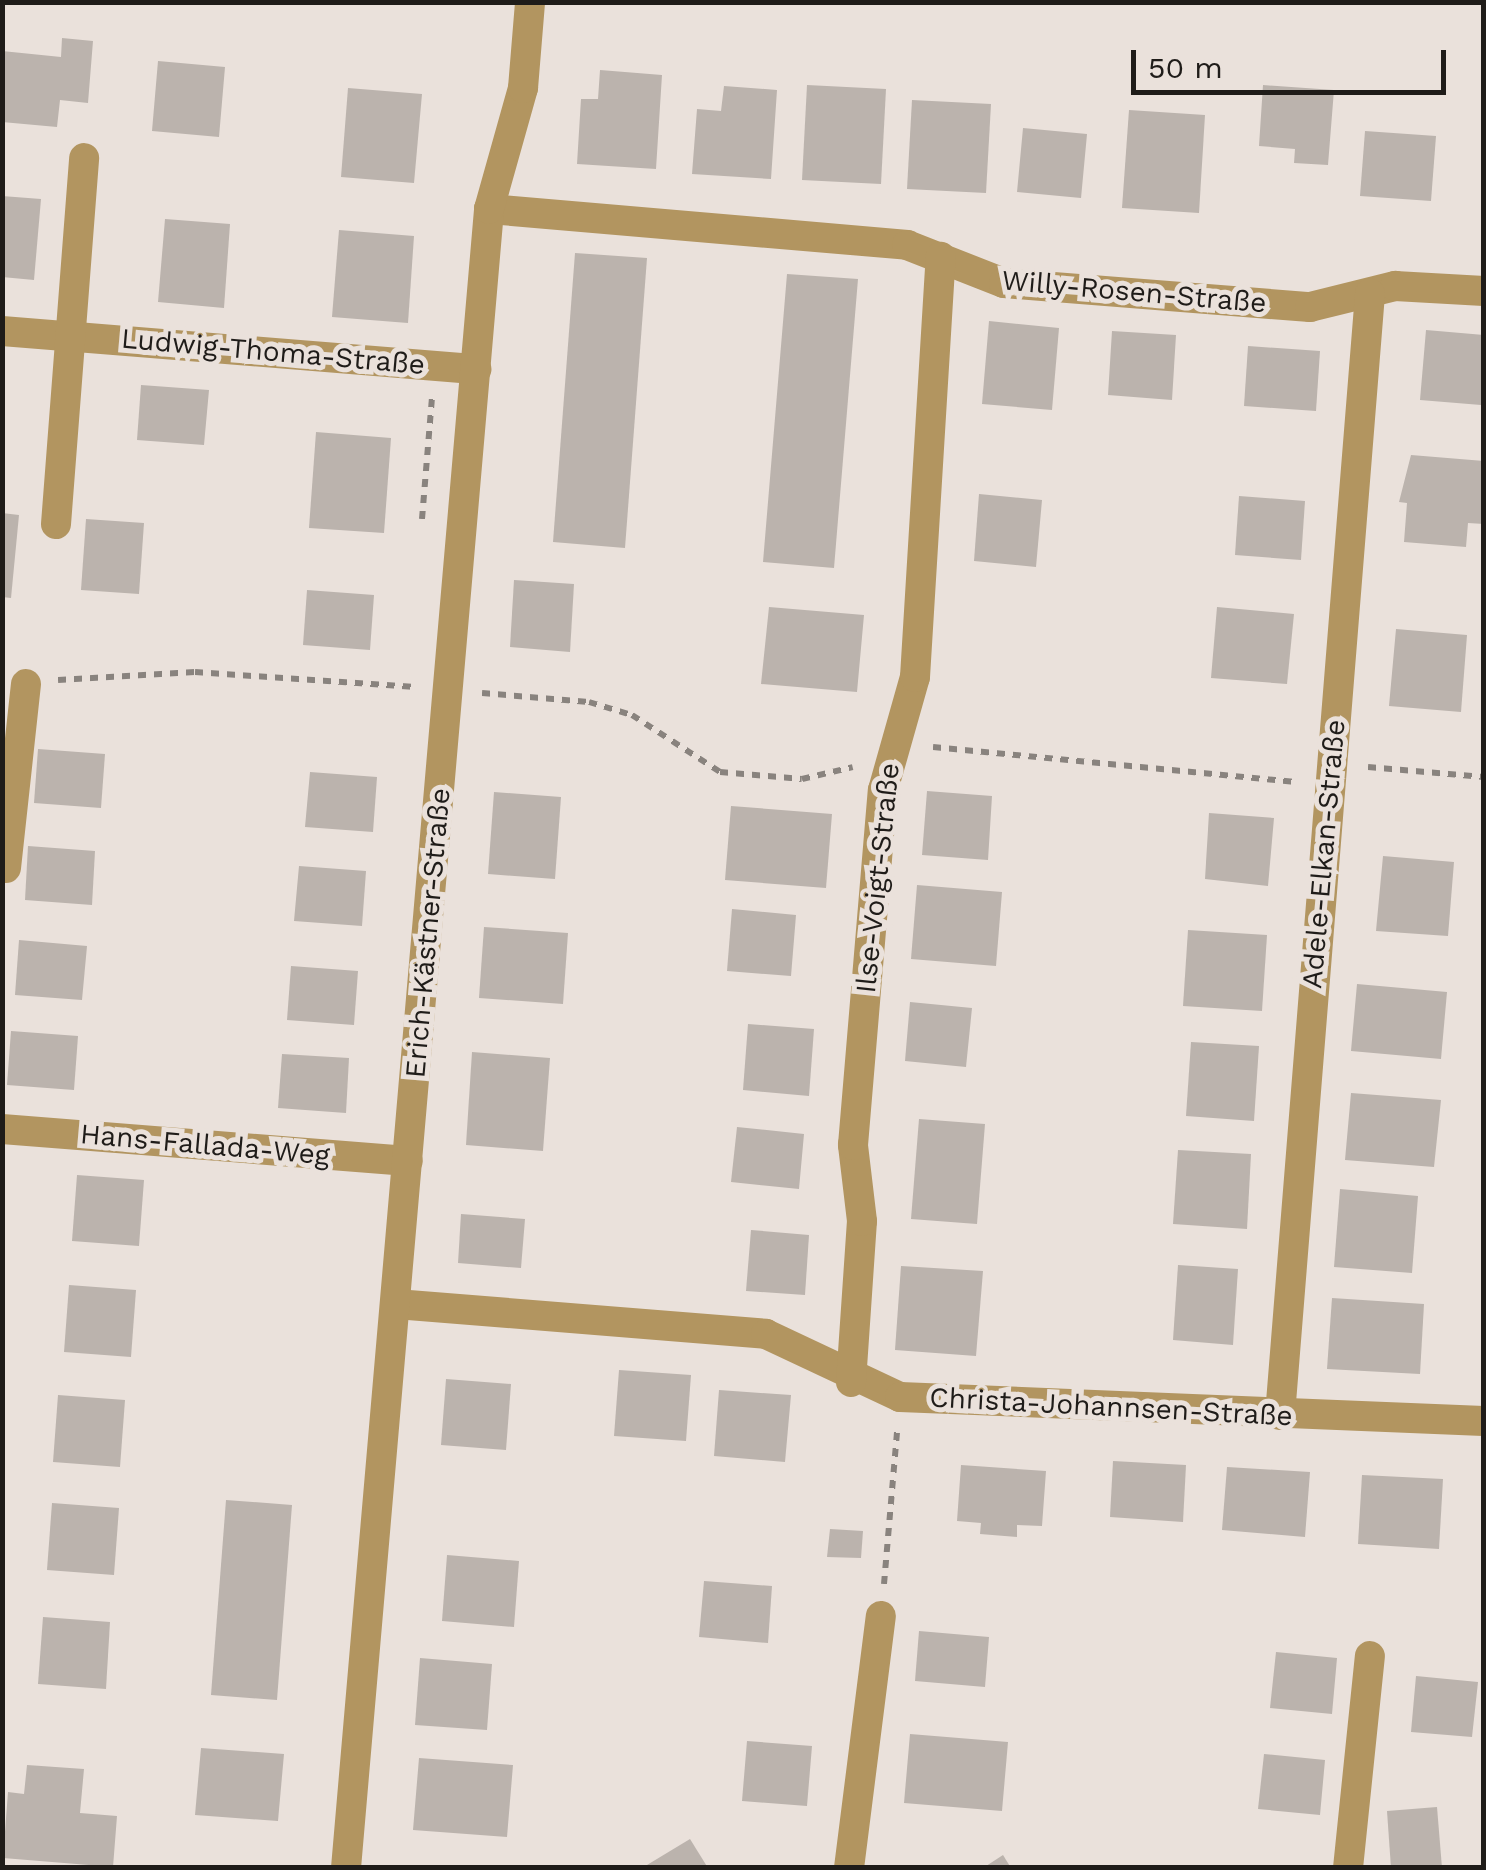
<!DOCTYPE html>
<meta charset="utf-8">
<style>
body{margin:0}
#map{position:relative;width:1486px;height:1870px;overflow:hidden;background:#eae1db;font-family:"Work Sans",sans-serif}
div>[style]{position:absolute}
.building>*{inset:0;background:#bbb3ad}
.path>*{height:6px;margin-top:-3px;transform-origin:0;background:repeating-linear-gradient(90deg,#89837e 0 8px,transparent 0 16px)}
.minor>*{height:30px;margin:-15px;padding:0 15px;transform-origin:15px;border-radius:15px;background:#b29560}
span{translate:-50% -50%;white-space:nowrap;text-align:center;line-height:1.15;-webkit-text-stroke:10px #eae1db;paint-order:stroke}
.street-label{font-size:28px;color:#1f1c19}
.frame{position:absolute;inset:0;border:5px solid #1f1c19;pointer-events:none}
.scale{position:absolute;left:1131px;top:50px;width:315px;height:45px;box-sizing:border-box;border:5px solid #1f1c19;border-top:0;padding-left:12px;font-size:30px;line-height:35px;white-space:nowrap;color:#1f1c19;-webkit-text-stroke:8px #eae1db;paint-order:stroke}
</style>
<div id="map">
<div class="building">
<i style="clip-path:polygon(62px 38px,93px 41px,88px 103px,60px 100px,57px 127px,2px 122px,2px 51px,61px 57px)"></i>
<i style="clip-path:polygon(158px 61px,225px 67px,219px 137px,152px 131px)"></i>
<i style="clip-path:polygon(600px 70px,662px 75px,656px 169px,577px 164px,581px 99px,598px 99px)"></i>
<i style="clip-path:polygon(807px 85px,886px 89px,881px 184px,802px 180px)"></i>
<i style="clip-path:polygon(1263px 85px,1334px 90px,1328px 165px,1294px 163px,1295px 149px,1259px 146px)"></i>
<i style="clip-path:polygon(724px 86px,777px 90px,771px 179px,692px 174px,697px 109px,721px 111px)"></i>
<i style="clip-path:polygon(348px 88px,422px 94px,414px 183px,341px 177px)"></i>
<i style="clip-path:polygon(912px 100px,991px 104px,986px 193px,907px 189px)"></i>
<i style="clip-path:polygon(1129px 110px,1205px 115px,1199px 213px,1122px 208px)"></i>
<i style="clip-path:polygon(1023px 128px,1087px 134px,1081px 198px,1017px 192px)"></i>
<i style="clip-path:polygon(1365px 131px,1436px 136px,1431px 201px,1360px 196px)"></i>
<i style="clip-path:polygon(2px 196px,41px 199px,34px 280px,2px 277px)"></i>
<i style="clip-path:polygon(165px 219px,230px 224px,224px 308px,158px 302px)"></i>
<i style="clip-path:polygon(339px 230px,414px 236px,408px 323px,332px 317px)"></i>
<i style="clip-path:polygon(575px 253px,647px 258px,625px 548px,553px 542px)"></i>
<i style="clip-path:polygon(787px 274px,858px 279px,834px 568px,763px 562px)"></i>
<i style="clip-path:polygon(989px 321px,1059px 328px,1052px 410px,982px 404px)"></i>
<i style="clip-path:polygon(1426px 330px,1484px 335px,1481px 405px,1420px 400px)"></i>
<i style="clip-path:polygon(1112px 331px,1176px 335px,1172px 400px,1108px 395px)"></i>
<i style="clip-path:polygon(1248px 346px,1320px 351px,1316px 411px,1244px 406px)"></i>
<i style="clip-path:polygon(141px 385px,209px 390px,204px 445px,137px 440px)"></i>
<i style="clip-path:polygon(316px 432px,391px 438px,384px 533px,309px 528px)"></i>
<i style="clip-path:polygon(1411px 455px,1484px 461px,1484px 524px,1468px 523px,1466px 547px,1404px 542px,1407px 503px,1399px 502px)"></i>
<i style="clip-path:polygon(979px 494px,1042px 500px,1036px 567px,974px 561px)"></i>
<i style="clip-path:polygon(1239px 496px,1305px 501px,1301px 560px,1235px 555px)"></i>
<i style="clip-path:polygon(2px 513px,19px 515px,11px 598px,2px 597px)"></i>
<i style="clip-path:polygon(86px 519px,144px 523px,139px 594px,81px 590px)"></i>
<i style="clip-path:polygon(514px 580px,574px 584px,570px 652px,510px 647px)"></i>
<i style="clip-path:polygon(307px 590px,374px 595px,370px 650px,303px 645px)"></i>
<i style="clip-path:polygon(769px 607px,864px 615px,857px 692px,761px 684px)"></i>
<i style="clip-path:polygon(1217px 607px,1294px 614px,1287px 684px,1211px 678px)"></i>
<i style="clip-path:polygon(1396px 629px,1467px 635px,1461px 712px,1389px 706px)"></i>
<i style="clip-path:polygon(38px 749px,105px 754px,101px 808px,34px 803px)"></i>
<i style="clip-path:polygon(310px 772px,377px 777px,373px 832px,305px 827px)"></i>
<i style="clip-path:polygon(927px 791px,992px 796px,988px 860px,922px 855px)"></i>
<i style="clip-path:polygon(494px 792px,561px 797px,555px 879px,488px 874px)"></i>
<i style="clip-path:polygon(731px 806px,832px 814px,826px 888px,725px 880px)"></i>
<i style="clip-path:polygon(1209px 813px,1274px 818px,1268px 886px,1205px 879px)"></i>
<i style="clip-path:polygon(28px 846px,95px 851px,92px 905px,25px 900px)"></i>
<i style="clip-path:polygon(1383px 856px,1454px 862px,1448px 936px,1376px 931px)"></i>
<i style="clip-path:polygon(299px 866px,366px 871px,362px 926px,294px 921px)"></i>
<i style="clip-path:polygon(917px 885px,1002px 892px,996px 966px,911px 959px)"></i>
<i style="clip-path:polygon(732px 909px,796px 915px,791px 976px,727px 971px)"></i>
<i style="clip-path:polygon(484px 927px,568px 933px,563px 1004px,479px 998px)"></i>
<i style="clip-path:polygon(1188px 930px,1267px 935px,1262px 1011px,1183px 1006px)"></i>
<i style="clip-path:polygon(19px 940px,87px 946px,82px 1000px,15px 995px)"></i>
<i style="clip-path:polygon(291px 966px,358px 971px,354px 1025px,287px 1020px)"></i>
<i style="clip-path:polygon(1357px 984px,1447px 992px,1441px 1059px,1351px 1051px)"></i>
<i style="clip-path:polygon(910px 1002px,972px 1008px,966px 1067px,905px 1061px)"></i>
<i style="clip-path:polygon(748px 1024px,814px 1029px,809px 1096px,743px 1090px)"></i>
<i style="clip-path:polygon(11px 1031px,78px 1036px,74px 1090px,7px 1085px)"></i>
<i style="clip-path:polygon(1191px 1042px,1259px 1046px,1254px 1121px,1186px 1116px)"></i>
<i style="clip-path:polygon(472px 1052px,550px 1058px,543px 1151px,466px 1145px)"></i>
<i style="clip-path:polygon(282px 1054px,349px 1058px,346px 1113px,278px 1108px)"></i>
<i style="clip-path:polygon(1351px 1093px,1441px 1100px,1434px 1167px,1345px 1160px)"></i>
<i style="clip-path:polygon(919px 1119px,985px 1124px,977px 1224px,911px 1219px)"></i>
<i style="clip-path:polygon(737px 1127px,804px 1134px,799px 1189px,731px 1182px)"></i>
<i style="clip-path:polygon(1178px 1150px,1251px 1154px,1247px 1229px,1173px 1224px)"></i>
<i style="clip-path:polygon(77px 1175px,144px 1180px,139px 1246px,72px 1241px)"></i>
<i style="clip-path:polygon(1340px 1189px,1418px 1196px,1412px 1273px,1334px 1267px)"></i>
<i style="clip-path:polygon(461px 1214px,525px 1219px,521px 1268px,458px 1263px)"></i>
<i style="clip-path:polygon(751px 1230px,809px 1235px,805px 1295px,746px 1291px)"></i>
<i style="clip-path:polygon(1178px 1265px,1238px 1269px,1233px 1345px,1173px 1340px)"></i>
<i style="clip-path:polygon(901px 1266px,983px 1271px,976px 1356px,895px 1350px)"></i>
<i style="clip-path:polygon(69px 1285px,136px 1290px,131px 1357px,64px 1352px)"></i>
<i style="clip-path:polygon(1332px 1298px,1424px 1304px,1420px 1374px,1327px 1369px)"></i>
<i style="clip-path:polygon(619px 1370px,691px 1375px,686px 1441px,614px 1436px)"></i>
<i style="clip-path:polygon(446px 1379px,511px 1384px,506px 1450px,441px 1445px)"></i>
<i style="clip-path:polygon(719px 1390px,791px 1395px,785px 1462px,714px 1456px)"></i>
<i style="clip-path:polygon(58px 1395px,125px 1400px,120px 1467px,53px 1462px)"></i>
<i style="clip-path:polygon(1113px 1461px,1186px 1465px,1183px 1522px,1110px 1517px)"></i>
<i style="clip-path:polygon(961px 1465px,1046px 1471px,1042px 1526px,1017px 1525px,1017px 1537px,980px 1534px,981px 1523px,957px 1521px)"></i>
<i style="clip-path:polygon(1227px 1467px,1310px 1472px,1305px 1537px,1222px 1530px)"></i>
<i style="clip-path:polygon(1362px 1475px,1443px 1479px,1439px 1549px,1358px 1544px)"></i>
<i style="clip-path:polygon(226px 1500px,292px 1505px,277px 1700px,211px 1695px)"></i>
<i style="clip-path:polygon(52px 1503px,119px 1508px,114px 1575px,47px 1570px)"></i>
<i style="clip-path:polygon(830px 1529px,863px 1531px,861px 1558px,827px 1557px)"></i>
<i style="clip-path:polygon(447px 1555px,519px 1561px,514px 1627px,442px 1621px)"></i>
<i style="clip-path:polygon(704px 1581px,772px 1586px,768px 1643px,699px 1637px)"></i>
<i style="clip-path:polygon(43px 1617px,110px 1622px,106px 1689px,38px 1684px)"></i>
<i style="clip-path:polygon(919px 1631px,989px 1637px,985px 1687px,915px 1681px)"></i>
<i style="clip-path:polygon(1276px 1652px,1337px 1658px,1332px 1714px,1270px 1708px)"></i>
<i style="clip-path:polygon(420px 1658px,492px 1664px,487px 1730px,415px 1725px)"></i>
<i style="clip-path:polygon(1416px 1676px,1478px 1682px,1472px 1737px,1411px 1732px)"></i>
<i style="clip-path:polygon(910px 1734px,1008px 1742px,1002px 1811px,904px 1803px)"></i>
<i style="clip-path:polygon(747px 1741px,812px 1746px,807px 1806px,742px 1801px)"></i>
<i style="clip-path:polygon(201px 1748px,284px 1754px,278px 1821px,195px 1815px)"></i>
<i style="clip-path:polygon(1264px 1754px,1325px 1760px,1320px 1815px,1258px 1809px)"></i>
<i style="clip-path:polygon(419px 1758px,513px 1765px,507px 1837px,413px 1830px)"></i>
<i style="clip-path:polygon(27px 1765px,84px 1769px,80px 1813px,117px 1816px,113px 1867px,3px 1858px,8px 1792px,24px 1794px)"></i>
<i style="clip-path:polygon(1437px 1807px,1442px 1868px,1391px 1868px,1387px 1811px)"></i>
<i style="clip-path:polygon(690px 1839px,708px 1868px,642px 1868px)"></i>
<i style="clip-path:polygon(1003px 1855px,1011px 1868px,983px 1868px)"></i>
</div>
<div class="path">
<i style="left:422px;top:519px;width:122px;rotate:-85.3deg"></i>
<i style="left:58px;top:680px;width:137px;rotate:-3.3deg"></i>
<i style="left:195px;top:672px;width:221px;rotate:3.9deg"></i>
<i style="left:482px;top:693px;width:107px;rotate:4.8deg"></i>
<i style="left:589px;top:702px;width:45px;rotate:16.8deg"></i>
<i style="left:632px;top:715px;width:105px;rotate:32.9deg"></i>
<i style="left:720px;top:772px;width:82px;rotate:4.9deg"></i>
<i style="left:802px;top:779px;width:52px;rotate:-13.2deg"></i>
<i style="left:933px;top:747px;width:367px;rotate:5.5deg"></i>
<i style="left:1368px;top:767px;width:116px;rotate:4.9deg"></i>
<i style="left:884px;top:1584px;width:153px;rotate:-85.1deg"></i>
</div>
<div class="minor">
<i style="left:489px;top:209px;width:420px;rotate:4.9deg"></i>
<i style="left:907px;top:245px;width:104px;rotate:21.4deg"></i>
<i style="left:1004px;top:283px;width:307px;rotate:4.5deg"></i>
<i style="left:1310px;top:307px;width:88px;rotate:-13.9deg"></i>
<i style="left:1395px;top:286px;width:89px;rotate:3.2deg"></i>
<i style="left:2px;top:331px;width:476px;rotate:4.6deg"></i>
<i style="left:56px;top:524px;width:367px;rotate:-85.6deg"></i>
<i style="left:6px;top:868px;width:185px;rotate:-83.8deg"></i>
<i style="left:2px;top:1129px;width:407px;rotate:4.5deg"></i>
<i style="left:396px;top:1304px;width:371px;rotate:4.6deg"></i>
<i style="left:766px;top:1334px;width:148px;rotate:25.2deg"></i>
<i style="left:900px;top:1397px;width:584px;rotate:2.35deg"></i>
<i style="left:851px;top:1382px;width:161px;rotate:-86.1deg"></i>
<i style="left:862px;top:1221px;width:77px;rotate:-96.8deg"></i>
<i style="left:853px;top:1145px;width:356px;rotate:-85.2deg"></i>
<i style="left:883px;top:790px;width:117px;rotate:-74.2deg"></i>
<i style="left:915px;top:677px;width:421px;rotate:-86.5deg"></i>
<i style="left:1280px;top:1415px;width:1125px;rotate:-85.41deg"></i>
<i style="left:346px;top:1868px;width:1665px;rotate:-85.07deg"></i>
<i style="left:489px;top:209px;width:126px;rotate:-74.3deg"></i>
<i style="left:523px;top:88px;width:86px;rotate:-85.3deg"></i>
<i style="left:849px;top:1868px;width:254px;rotate:-82.8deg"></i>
<i style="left:1348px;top:1868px;width:213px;rotate:-84.1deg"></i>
</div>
<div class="street-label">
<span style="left:1134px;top:292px;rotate:5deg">Willy-Rosen-Straße</span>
<span style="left:273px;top:352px;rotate:5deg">Ludwig-Thoma-Straße</span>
<span style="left:1324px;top:854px;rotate:-85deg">Adele-Elkan-Straße</span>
<span style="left:878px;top:878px;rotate:-84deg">Ilse-Voigt-Straße</span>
<span style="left:428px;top:933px;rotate:-85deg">Erich-Kästner-Straße</span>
<span style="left:205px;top:1145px;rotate:5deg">Hans-Fallada-Weg</span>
<span style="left:1111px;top:1407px;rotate:3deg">Christa-Johannsen-Straße</span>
</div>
<div class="frame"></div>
<div class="scale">50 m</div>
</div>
